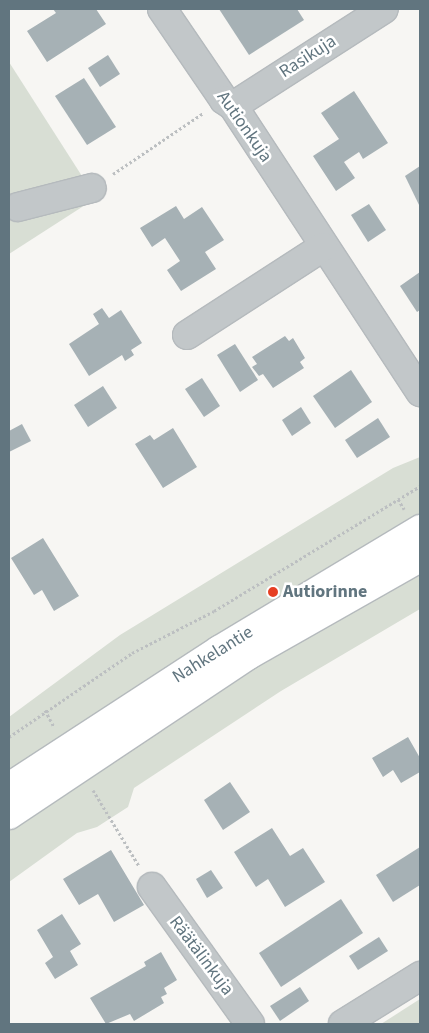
<!DOCTYPE html>
<meta charset="utf-8">
<style>
body{margin:0}
#map{position:relative;width:429px;height:1033px;overflow:hidden;background:#f7f6f3;font-family:"Source Sans 3",sans-serif}
div>[style]{position:absolute}
.green>*{inset:0;background:#d8ded4}
.building>*{inset:0;background:#a6b1b5}
.path>*{height:3px;margin-top:-1.5px;transform-origin:0;background:repeating-linear-gradient(90deg,#bcbfc1 0 2.5px,transparent 0 5px)}
.roads{filter:drop-shadow(1px 0 #b5babd) drop-shadow(-1px 0 #b5babd) drop-shadow(0 1px #b5babd) drop-shadow(0 -1px #b5babd)}
.minor>*{height:28px;margin:-14px;padding:0 14px;transform-origin:14px;border-radius:14px;background:#c2c7c9}
.major>*{height:28px;margin:-14px;padding:0 14px;transform-origin:14px;border-radius:14px;background:#fff}
.dots>*{width:14px;height:14px;translate:-50% -50%;box-sizing:border-box;border:2px solid #fff;border-radius:50%}
span{translate:-50% -50%;white-space:nowrap;text-align:center;line-height:1.15;-webkit-text-stroke:5px #fff;paint-order:stroke}
.street-label{font-size:18px;color:#61757f}
.poi-label{font-size:18px;color:#61757f;font-weight:700}
.left{translate:0 -50%;text-align:left}
.frame{position:absolute;inset:0;border:10px solid #61757f;pointer-events:none}
</style>
<div id="map">
<div class="green">
<i style="clip-path:polygon(9px 62px,96px 198px,9px 254px)"></i>
<i style="clip-path:polygon(420px 457px,420px 609px,281px 691px,134px 788px,128px 807px,97px 827px,77px 833px,9px 882px,9px 717px,120px 635px,393px 468px)"></i>
<i style="clip-path:polygon(420px 999px,420px 1024px,381px 1024px)"></i>
</div>
<div class="building">
<i style="clip-path:polygon(53px 9px,96px 9px,106px 24px,47px 62px,27px 31px,56px 13px)"></i>
<i style="clip-path:polygon(219px 9px,297px 9px,304px 20px,249px 55px)"></i>
<i style="clip-path:polygon(108px 55px,120px 74px,100px 87px,88px 68px)"></i>
<i style="clip-path:polygon(84px 78px,116px 127px,87px 145px,55px 96px)"></i>
<i style="clip-path:polygon(354px 91px,388px 143px,363px 159px,359px 152px,344px 162px,355px 178px,336px 191px,313px 156px,339px 139px,321px 113px)"></i>
<i style="clip-path:polygon(420px 166px,420px 207px,405px 176px)"></i>
<i style="clip-path:polygon(369px 204px,386px 230px,368px 242px,351px 215px)"></i>
<i style="clip-path:polygon(176px 206px,184px 219px,202px 207px,224px 240px,205px 252px,216px 269px,181px 291px,167px 270px,180px 261px,165px 238px,152px 247px,140px 228px)"></i>
<i style="clip-path:polygon(420px 272px,420px 310px,417px 312px,400px 286px)"></i>
<i style="clip-path:polygon(102px 308px,109px 318px,121px 310px,142px 343px,131px 350px,134px 355px,125px 361px,122px 355px,89px 376px,69px 344px,99px 324px,93px 314px)"></i>
<i style="clip-path:polygon(285px 336px,289px 341px,293px 338px,305px 358px,300px 362px,304px 368px,273px 388px,263px 374px,259px 376px,252px 367px,257px 364px,252px 357px)"></i>
<i style="clip-path:polygon(235px 344px,258px 380px,240px 392px,217px 355px)"></i>
<i style="clip-path:polygon(351px 370px,372px 402px,335px 428px,313px 396px)"></i>
<i style="clip-path:polygon(202px 378px,220px 406px,204px 417px,185px 389px)"></i>
<i style="clip-path:polygon(103px 386px,117px 408px,88px 427px,74px 405px)"></i>
<i style="clip-path:polygon(301px 407px,311px 423px,292px 436px,282px 420px)"></i>
<i style="clip-path:polygon(378px 418px,390px 437px,357px 458px,345px 440px)"></i>
<i style="clip-path:polygon(22px 424px,31px 441px,9px 452px,9px 431px)"></i>
<i style="clip-path:polygon(173px 428px,197px 467px,163px 488px,135px 444px,150px 435px,154px 440px)"></i>
<i style="clip-path:polygon(43px 538px,79px 596px,54px 611px,42px 590px,34px 595px,11px 558px)"></i>
<i style="clip-path:polygon(408px 737px,420px 758px,420px 772px,401px 783px,393px 770px,383px 777px,372px 758px)"></i>
<i style="clip-path:polygon(230px 782px,250px 812px,223px 830px,204px 800px)"></i>
<i style="clip-path:polygon(272px 828px,290px 856px,303px 848px,325px 882px,285px 907px,268px 879px,256px 887px,234px 852px)"></i>
<i style="clip-path:polygon(420px 847px,420px 885px,393px 902px,376px 875px)"></i>
<i style="clip-path:polygon(111px 850px,144px 905px,114px 922px,98px 894px,79px 905px,63px 879px)"></i>
<i style="clip-path:polygon(211px 870px,223px 888px,207px 898px,196px 879px)"></i>
<i style="clip-path:polygon(341px 899px,363px 933px,281px 987px,259px 953px)"></i>
<i style="clip-path:polygon(62px 914px,81px 944px,70px 951px,78px 965px,55px 979px,45px 963px,53px 957px,37px 930px)"></i>
<i style="clip-path:polygon(379px 937px,388px 951px,358px 970px,349px 956px)"></i>
<i style="clip-path:polygon(161px 952px,177px 980px,164px 988px,167px 994px,161px 997px,164px 1003px,134px 1021px,130px 1014px,106px 1024px,90px 998px,146px 966px,144px 962px)"></i>
<i style="clip-path:polygon(300px 987px,309px 1001px,280px 1021px,270px 1006px)"></i>
</div>
<div class="path">
<i style="left:113px;top:174px;width:109px;rotate:-34.1deg"></i>
<i style="left:398px;top:499px;width:12px;rotate:59deg"></i>
<i style="left:45px;top:710px;width:19px;rotate:62deg"></i>
<i style="left:9px;top:737px;width:149px;rotate:-34.3deg"></i>
<i style="left:132px;top:653px;width:92px;rotate:-27.1deg"></i>
<i style="left:214px;top:611px;width:241px;rotate:-31.2deg"></i>
<i style="left:93px;top:790px;width:89px;rotate:58.8deg"></i>
</div>
<div class="roads">
<div class="minor">
<i style="left:162px;top:9px;width:110px;rotate:55.7deg"></i>
<i style="left:224px;top:100px;width:11px;rotate:34deg"></i>
<i style="left:233px;top:106px;width:342px;rotate:56.8deg"></i>
<i style="left:233px;top:106px;width:179px;rotate:-32.7deg"></i>
<i style="left:18px;top:207px;width:76px;rotate:-14.4deg"></i>
<i style="left:187px;top:335px;width:162px;rotate:-32.9deg"></i>
<i style="left:152px;top:887px;width:168px;rotate:54.4deg"></i>
<i style="left:343px;top:1024px;width:91px;rotate:-31.9deg"></i>
</div>
<div class="major">
<i style="left:9px;top:787px;width:251px;rotate:-33.1deg"></i>
<i style="left:219px;top:650px;width:235px;rotate:-31deg"></i>
<i style="left:9px;top:815px;width:288px;rotate:-33.7deg"></i>
<i style="left:249px;top:655px;width:197px;rotate:-29.6deg"></i>
</div>
</div>
<div class="dots">
<i style="left:273px;top:592px;background:#e63f23"></i>
</div>
<div class="street-label">
<span style="left:308px;top:57px;rotate:-33deg">Rasikuja</span>
<span style="left:244px;top:127px;rotate:55deg">Autionkuja</span>
<span style="left:213px;top:655px;rotate:-32deg">Nahkelantie</span>
<span style="left:201px;top:956px;rotate:53deg">Räätälinkuja</span>
</div>
<div class="poi-label">
<span class="left" style="left:283px;top:592px">Autiorinne</span>
</div>
<div class="frame"></div>
</div>
